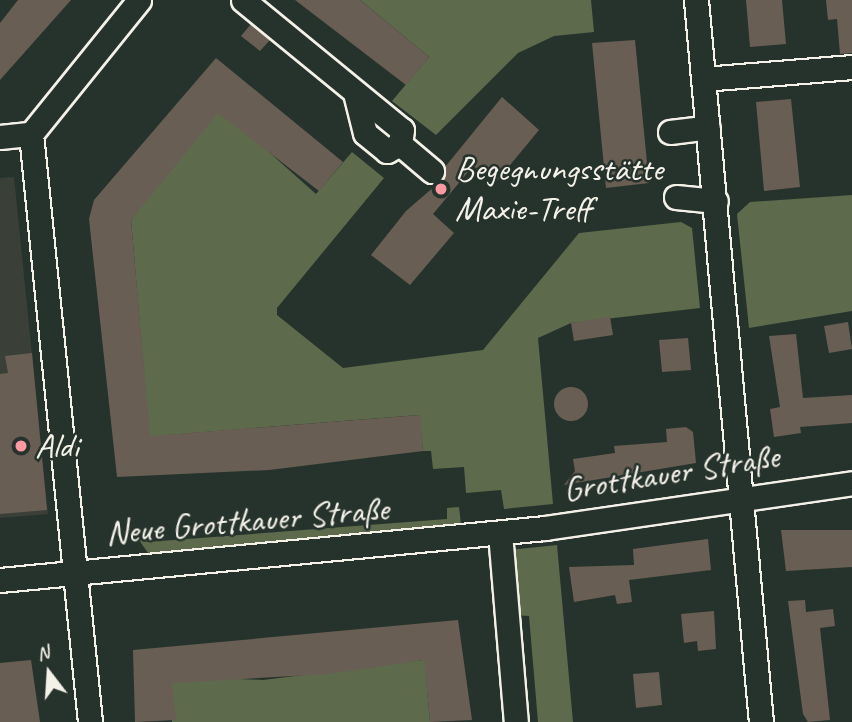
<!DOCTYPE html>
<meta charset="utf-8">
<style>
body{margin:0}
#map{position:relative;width:852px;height:722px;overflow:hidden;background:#26332d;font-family:Caveat,sans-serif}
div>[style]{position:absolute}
.built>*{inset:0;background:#3a4038}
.green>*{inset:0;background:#5d6a4b}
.building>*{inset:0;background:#695e53}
.round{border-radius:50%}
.roads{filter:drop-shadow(2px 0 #f4f1e8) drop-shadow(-2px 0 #f4f1e8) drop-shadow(0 2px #f4f1e8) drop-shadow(0 -2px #f4f1e8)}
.minor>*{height:23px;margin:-11.5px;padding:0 11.5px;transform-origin:11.5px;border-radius:11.5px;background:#26332d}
.dots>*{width:19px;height:19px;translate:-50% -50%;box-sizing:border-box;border:4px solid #26332d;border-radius:50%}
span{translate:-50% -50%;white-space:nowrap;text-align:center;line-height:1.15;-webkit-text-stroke:5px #26332d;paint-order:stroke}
.poi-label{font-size:35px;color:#f4f1e8}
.left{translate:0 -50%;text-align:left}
.street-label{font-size:35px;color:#f4f1e8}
.north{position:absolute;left:14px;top:638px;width:70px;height:70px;-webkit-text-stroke:5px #26332d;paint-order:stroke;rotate:343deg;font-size:19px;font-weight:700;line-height:28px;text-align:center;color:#f4f1e8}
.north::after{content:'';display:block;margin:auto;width:24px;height:32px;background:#f4f1e8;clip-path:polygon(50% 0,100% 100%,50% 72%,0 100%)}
</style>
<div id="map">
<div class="built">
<i style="clip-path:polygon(14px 177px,48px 514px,0 518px,0 178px)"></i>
</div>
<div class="green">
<i style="clip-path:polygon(360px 0,591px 0,594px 32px,554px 36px,518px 53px,436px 135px,392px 101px,429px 57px)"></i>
<i style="clip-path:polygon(216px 105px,316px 194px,352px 152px,384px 178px,277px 308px,277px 315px,343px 368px,483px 350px,579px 233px,681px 222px,692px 228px,700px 308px,571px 323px,538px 338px,553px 504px,504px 509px,501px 490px,466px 493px,464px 467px,433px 469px,431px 451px,423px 451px,419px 415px,167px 435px,150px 444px,131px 220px)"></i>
<i style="clip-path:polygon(852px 195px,852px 311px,749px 328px,737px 214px,750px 202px)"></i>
<i style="clip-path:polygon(459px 507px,461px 524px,148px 553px,139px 540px,146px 531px,147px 542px,447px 519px,447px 508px)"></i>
<i style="clip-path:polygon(557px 545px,573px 722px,538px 722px,529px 616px,514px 615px,509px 550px)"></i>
<i style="clip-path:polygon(431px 659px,426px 677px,430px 722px,172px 722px,171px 676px,263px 680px)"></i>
</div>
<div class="building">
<i style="clip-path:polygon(18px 0,71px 0,0 80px,0 23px)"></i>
<i style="clip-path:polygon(295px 0,360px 0,429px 57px,406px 85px)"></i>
<i style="clip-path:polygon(746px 0,782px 0,786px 44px,750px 47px)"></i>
<i style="clip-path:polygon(826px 0,852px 0,852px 53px,840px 54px,837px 19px,828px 20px)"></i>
<i style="clip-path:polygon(251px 24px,270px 40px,260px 51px,241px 36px)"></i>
<i style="clip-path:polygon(635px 40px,649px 183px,606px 188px,592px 43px)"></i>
<i style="clip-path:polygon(216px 58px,343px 162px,319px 191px,218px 113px,131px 220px,150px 436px,420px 415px,423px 451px,269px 470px,117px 477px,89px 219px,94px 200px)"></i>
<i style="clip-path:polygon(502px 97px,539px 130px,496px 182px,473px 166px,433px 214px,454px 233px,410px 285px,371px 255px,406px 211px,443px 179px,445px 167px)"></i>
<i style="clip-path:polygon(791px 99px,800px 187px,764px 191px,756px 102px)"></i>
<i style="clip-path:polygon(610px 317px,613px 335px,574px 341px,571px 323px)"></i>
<i style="clip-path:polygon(848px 322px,852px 349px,829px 353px,824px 326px)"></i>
<i style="clip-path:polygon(796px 334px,803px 398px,852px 395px,852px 423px,800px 427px,801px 433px,774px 437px,770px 409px,780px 407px,769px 336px)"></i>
<i style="clip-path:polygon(688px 338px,691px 370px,662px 372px,659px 340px)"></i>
<i style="clip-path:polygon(32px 353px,47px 510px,0 514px,0 374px,8px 373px,5px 356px)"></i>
<i class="round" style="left:554px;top:387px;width:34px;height:34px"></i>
<i style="clip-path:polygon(686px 427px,693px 432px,696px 463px,564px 485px,575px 471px,573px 459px,615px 453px,614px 446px,667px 442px,666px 429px)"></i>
<i style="clip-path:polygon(781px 530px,852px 530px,852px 567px,786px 571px)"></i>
<i style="clip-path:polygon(708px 539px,711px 570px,629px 580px,632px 602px,617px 604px,615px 595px,574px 602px,569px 567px,634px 565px,633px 549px)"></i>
<i style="clip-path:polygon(805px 600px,806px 612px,833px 609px,835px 626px,820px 628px,830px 720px,808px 722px,803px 714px,788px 601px)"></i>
<i style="clip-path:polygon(714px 611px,716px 649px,698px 651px,697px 641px,684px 643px,681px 614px)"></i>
<i style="clip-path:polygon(458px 620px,472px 720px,430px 722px,424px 660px,328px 674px,172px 683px,176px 720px,135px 722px,133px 650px)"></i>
<i style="clip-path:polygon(31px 660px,40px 722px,0 722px,0 663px)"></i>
<i style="clip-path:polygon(659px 672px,662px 705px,636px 708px,633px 674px)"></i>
</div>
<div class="roads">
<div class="minor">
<i style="left:243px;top:0;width:205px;rotate:39.3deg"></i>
<i style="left:402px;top:130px;width:14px;rotate:98deg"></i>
<i style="left:400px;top:144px;width:15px;rotate:152deg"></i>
<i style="left:387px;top:151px;width:28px;rotate:-141deg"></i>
<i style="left:365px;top:133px;width:41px;rotate:-104deg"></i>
<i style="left:696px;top:0;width:725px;rotate:84.86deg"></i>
<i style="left:703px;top:79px;width:149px;rotate:-4.6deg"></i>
<i style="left:670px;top:132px;width:38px;rotate:-7deg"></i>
<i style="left:31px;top:134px;width:591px;rotate:84.27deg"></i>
<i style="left:31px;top:134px;width:172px;rotate:-51.1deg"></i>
<i style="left:0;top:137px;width:31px;rotate:-6deg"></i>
<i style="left:400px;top:144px;width:42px;rotate:40.2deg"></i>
<i style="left:676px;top:197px;width:40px;rotate:5.7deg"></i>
<i style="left:500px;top:533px;width:190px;rotate:85.2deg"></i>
<i style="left:0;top:580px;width:547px;rotate:-5.45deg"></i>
<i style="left:545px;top:528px;width:310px;rotate:-8.3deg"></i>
</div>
</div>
<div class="dots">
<i style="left:441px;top:189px;background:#ff9aa2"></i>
<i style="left:21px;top:446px;background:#ff9aa2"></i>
</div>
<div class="poi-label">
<span class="left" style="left:455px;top:189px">Begegnungsstätte<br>Maxie-Treff</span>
<span class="left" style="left:35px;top:446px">Aldi</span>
</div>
<div class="street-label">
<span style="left:671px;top:473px;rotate:-9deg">Grottkauer Straße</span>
<span style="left:247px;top:521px;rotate:-5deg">Neue Grottkauer Straße</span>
</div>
<div class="north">N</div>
</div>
